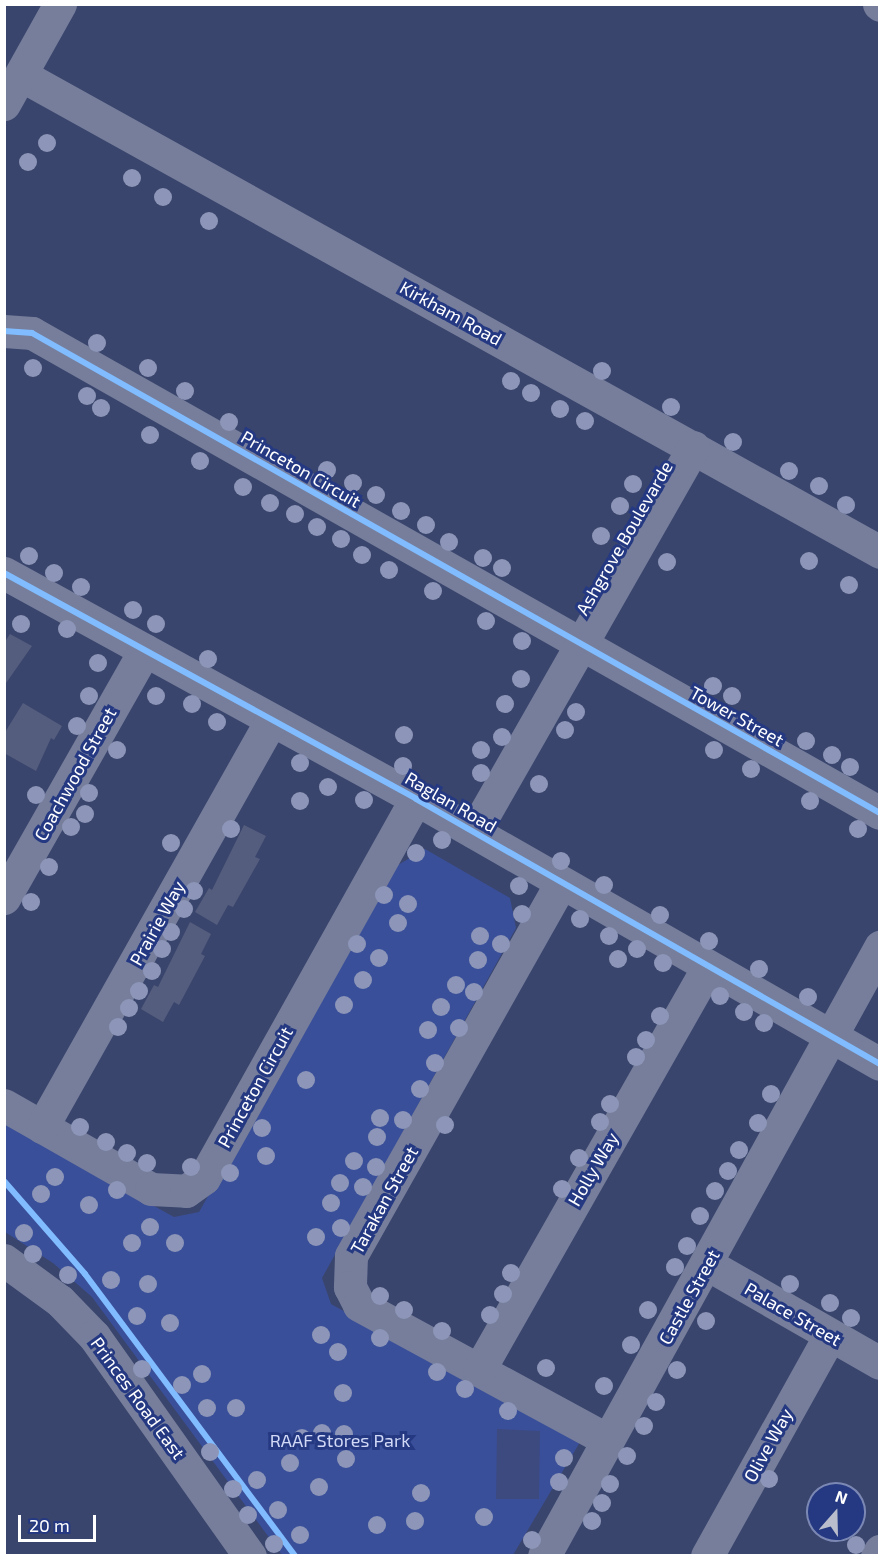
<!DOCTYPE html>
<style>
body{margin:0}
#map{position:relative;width:884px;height:1560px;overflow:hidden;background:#3a456d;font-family:"Exo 2",sans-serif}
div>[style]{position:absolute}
.green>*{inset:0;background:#3a4f99}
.water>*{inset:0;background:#3d4a80}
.building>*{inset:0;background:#545d7d}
.minor>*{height:33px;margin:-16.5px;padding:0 16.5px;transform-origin:16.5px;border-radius:16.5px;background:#767e9b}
.cycleway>*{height:6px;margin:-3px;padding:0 3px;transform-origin:3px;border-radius:3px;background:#80bcff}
.trees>*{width:18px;height:18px;margin:-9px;border-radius:50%;background:#8d96b8}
span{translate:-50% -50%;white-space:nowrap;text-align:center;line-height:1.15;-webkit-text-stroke:6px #253982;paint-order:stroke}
.street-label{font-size:18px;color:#fff}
.park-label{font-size:18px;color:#d1d9f6}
.frame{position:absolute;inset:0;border:6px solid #fff;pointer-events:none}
.north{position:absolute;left:806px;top:1482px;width:60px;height:60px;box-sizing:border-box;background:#253982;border:2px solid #7c88b4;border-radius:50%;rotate:20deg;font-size:16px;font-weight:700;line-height:24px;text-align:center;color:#fff}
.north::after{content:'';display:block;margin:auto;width:21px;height:27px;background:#babecc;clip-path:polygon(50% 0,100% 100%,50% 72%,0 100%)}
.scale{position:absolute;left:18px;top:1515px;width:78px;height:27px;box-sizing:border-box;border:3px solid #fff;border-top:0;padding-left:8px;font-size:18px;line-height:21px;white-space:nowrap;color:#fff;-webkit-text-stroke:4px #253982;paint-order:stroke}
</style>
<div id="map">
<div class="green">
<i style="clip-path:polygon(425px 849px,510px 898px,516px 928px,322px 1278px,331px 1304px,580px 1442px,513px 1555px,282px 1555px,92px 1297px,53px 1263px,5px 1232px,4px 1123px,174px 1217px,199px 1212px,398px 865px)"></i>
</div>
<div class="water">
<i style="clip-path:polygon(497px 1429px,540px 1431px,539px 1499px,496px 1499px)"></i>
</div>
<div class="building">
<i style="clip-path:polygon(10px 634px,32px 646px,4px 686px,4px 643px)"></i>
<i style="clip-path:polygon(23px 703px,62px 726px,54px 740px,51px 738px,36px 771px,4px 753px,4px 734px)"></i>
<i style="clip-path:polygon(244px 825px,266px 836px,255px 857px,260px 859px,233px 907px,228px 905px,217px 925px,195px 912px,209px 888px,212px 890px)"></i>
<i style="clip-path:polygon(190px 922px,211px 934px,201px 954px,205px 956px,179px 1005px,174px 1002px,163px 1022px,141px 1009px,154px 985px,158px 987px)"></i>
</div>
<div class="minor">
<i style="left:879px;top:4px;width:1px;rotate:45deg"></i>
<i style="left:21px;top:75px;width:983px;rotate:29.04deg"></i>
<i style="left:4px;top:104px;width:115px;rotate:-60.8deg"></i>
<i style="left:4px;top:331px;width:28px;rotate:4deg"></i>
<i style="left:32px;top:333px;width:974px;rotate:29.51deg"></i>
<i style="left:4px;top:573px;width:470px;rotate:28.7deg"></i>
<i style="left:416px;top:799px;width:534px;rotate:29.73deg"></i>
<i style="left:474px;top:832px;width:443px;rotate:-60.3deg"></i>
<i style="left:561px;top:883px;width:428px;rotate:119.4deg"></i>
<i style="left:351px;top:1256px;width:31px;rotate:92deg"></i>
<i style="left:350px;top:1287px;width:20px;rotate:63deg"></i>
<i style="left:359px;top:1305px;width:283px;rotate:28.5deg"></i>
<i style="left:4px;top:898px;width:285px;rotate:-60.4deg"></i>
<i style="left:4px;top:1105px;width:169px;rotate:29.7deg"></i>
<i style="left:151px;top:1189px;width:35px;rotate:3deg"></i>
<i style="left:186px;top:1191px;width:22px;rotate:-36deg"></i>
<i style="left:204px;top:1178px;width:434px;rotate:-60.8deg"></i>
<i style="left:42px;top:1127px;width:467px;rotate:-60.6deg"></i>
<i style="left:4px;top:1260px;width:69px;rotate:36.2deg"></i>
<i style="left:60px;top:1301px;width:49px;rotate:45.8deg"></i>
<i style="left:94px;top:1336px;width:270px;rotate:54.7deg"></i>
<i style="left:707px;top:1264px;width:199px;rotate:29.8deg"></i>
<i style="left:479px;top:1370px;width:462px;rotate:-60.4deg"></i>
<i style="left:544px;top:1556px;width:696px;rotate:-61.11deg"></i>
<i style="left:707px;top:1556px;width:253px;rotate:-60.9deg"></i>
<i style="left:877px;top:1556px;width:6px;rotate:-59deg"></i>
</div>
<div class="cycleway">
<i style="left:4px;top:331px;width:28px;rotate:4deg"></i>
<i style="left:32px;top:333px;width:974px;rotate:29.51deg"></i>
<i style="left:4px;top:573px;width:470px;rotate:28.7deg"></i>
<i style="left:416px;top:799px;width:534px;rotate:29.73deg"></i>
<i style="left:4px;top:1181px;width:123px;rotate:48.9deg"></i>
<i style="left:85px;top:1274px;width:352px;rotate:53.3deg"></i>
</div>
<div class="trees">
<i style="left:47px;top:143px"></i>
<i style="left:28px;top:162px"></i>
<i style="left:132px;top:178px"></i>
<i style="left:163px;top:197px"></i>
<i style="left:209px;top:221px"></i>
<i style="left:97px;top:343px"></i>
<i style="left:33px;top:368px"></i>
<i style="left:148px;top:368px"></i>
<i style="left:602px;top:371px"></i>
<i style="left:511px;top:381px"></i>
<i style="left:185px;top:391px"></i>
<i style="left:531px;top:393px"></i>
<i style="left:87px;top:396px"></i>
<i style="left:671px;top:407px"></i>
<i style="left:101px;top:408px"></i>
<i style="left:560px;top:409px"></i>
<i style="left:585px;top:421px"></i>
<i style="left:229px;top:422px"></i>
<i style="left:150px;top:435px"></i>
<i style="left:733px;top:442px"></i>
<i style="left:200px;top:461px"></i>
<i style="left:327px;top:470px"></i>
<i style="left:789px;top:471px"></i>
<i style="left:353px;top:483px"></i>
<i style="left:633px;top:484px"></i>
<i style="left:819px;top:486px"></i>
<i style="left:243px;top:487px"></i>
<i style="left:376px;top:495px"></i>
<i style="left:270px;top:503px"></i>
<i style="left:846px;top:505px"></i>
<i style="left:620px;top:506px"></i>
<i style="left:401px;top:511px"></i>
<i style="left:295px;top:514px"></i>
<i style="left:426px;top:525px"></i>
<i style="left:317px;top:527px"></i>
<i style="left:601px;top:536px"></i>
<i style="left:341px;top:539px"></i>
<i style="left:449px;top:542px"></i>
<i style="left:362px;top:555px"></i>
<i style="left:29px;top:556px"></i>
<i style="left:483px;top:558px"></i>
<i style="left:809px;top:561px"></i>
<i style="left:667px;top:562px"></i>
<i style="left:502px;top:568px"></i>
<i style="left:389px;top:570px"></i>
<i style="left:54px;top:573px"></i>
<i style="left:849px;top:585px"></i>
<i style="left:81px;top:587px"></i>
<i style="left:433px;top:591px"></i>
<i style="left:133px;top:610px"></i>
<i style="left:486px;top:621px"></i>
<i style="left:21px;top:624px"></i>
<i style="left:156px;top:624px"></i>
<i style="left:67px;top:629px"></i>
<i style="left:522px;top:641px"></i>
<i style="left:208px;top:659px"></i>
<i style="left:98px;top:663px"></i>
<i style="left:521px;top:679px"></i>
<i style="left:713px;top:686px"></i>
<i style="left:89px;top:696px"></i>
<i style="left:156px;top:696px"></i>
<i style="left:732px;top:696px"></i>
<i style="left:192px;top:704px"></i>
<i style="left:505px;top:704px"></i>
<i style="left:576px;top:712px"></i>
<i style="left:217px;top:722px"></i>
<i style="left:77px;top:726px"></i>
<i style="left:565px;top:730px"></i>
<i style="left:404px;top:735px"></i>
<i style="left:502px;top:737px"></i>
<i style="left:806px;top:741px"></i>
<i style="left:117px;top:750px"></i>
<i style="left:481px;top:750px"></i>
<i style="left:714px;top:750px"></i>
<i style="left:832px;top:755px"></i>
<i style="left:300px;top:763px"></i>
<i style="left:403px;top:766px"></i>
<i style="left:850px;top:767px"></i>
<i style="left:751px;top:769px"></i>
<i style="left:481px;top:773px"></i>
<i style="left:539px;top:784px"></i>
<i style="left:328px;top:787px"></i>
<i style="left:89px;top:793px"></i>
<i style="left:36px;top:795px"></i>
<i style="left:364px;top:800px"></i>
<i style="left:300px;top:801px"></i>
<i style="left:810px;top:801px"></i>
<i style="left:85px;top:814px"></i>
<i style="left:71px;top:827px"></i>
<i style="left:231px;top:829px"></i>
<i style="left:858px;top:829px"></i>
<i style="left:442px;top:840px"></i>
<i style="left:171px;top:843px"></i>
<i style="left:416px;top:853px"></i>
<i style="left:561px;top:861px"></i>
<i style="left:49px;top:867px"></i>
<i style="left:604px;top:885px"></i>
<i style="left:519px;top:886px"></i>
<i style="left:194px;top:891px"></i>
<i style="left:384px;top:895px"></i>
<i style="left:31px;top:902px"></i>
<i style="left:408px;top:904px"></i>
<i style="left:184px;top:909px"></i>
<i style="left:522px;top:914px"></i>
<i style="left:660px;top:915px"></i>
<i style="left:580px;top:919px"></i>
<i style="left:398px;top:923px"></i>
<i style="left:171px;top:932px"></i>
<i style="left:480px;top:936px"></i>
<i style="left:609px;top:936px"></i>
<i style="left:709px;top:941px"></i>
<i style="left:357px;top:944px"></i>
<i style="left:501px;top:944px"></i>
<i style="left:162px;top:949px"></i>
<i style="left:637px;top:949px"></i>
<i style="left:379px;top:958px"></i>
<i style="left:618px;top:959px"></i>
<i style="left:478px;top:960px"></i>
<i style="left:663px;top:963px"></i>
<i style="left:759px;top:969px"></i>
<i style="left:152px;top:971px"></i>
<i style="left:363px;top:980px"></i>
<i style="left:456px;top:985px"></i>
<i style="left:139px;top:991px"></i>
<i style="left:474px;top:992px"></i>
<i style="left:720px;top:996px"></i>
<i style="left:808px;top:997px"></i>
<i style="left:344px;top:1005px"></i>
<i style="left:441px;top:1007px"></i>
<i style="left:129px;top:1008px"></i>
<i style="left:744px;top:1012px"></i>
<i style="left:660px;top:1016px"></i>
<i style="left:764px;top:1023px"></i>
<i style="left:118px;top:1027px"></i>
<i style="left:459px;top:1028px"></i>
<i style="left:428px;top:1030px"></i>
<i style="left:646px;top:1040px"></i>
<i style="left:636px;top:1057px"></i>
<i style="left:435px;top:1063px"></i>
<i style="left:306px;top:1080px"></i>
<i style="left:420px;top:1089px"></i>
<i style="left:771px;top:1094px"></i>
<i style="left:610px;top:1104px"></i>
<i style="left:380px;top:1118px"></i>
<i style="left:403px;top:1120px"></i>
<i style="left:600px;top:1122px"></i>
<i style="left:758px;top:1123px"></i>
<i style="left:445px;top:1125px"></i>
<i style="left:80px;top:1127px"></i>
<i style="left:262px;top:1128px"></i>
<i style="left:377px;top:1137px"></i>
<i style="left:106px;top:1142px"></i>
<i style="left:739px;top:1150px"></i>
<i style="left:127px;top:1153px"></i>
<i style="left:266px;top:1156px"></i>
<i style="left:579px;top:1158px"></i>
<i style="left:354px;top:1161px"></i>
<i style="left:147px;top:1163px"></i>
<i style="left:191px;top:1167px"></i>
<i style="left:376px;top:1167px"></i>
<i style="left:728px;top:1171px"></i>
<i style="left:230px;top:1173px"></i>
<i style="left:55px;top:1177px"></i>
<i style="left:340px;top:1183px"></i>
<i style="left:363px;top:1187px"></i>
<i style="left:562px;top:1189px"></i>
<i style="left:117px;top:1190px"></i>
<i style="left:715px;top:1191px"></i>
<i style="left:41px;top:1194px"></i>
<i style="left:331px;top:1203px"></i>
<i style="left:89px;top:1205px"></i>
<i style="left:700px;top:1216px"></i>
<i style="left:150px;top:1227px"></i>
<i style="left:341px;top:1228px"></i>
<i style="left:24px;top:1233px"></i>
<i style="left:316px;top:1237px"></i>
<i style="left:132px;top:1243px"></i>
<i style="left:175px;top:1243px"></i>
<i style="left:687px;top:1246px"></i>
<i style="left:33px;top:1254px"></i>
<i style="left:675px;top:1267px"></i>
<i style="left:511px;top:1273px"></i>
<i style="left:68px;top:1275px"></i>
<i style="left:111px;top:1280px"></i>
<i style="left:148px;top:1284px"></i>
<i style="left:790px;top:1284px"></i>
<i style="left:503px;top:1294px"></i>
<i style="left:380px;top:1296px"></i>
<i style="left:830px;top:1303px"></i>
<i style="left:404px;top:1310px"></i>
<i style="left:648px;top:1310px"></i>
<i style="left:490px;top:1315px"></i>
<i style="left:137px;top:1316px"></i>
<i style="left:851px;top:1318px"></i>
<i style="left:706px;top:1321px"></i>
<i style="left:170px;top:1323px"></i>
<i style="left:442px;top:1331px"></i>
<i style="left:321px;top:1335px"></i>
<i style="left:380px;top:1338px"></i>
<i style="left:631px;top:1345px"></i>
<i style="left:338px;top:1352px"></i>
<i style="left:546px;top:1368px"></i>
<i style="left:142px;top:1369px"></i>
<i style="left:677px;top:1370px"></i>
<i style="left:437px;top:1372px"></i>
<i style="left:202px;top:1374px"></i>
<i style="left:182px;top:1385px"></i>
<i style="left:604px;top:1386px"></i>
<i style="left:465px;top:1389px"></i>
<i style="left:343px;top:1393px"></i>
<i style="left:656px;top:1402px"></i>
<i style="left:207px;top:1408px"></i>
<i style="left:236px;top:1408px"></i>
<i style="left:508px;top:1411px"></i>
<i style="left:644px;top:1426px"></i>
<i style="left:322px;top:1433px"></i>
<i style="left:344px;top:1434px"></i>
<i style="left:302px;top:1438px"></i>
<i style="left:210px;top:1452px"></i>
<i style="left:627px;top:1456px"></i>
<i style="left:564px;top:1458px"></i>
<i style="left:346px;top:1459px"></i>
<i style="left:290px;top:1463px"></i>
<i style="left:769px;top:1479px"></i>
<i style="left:257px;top:1480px"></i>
<i style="left:559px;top:1482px"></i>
<i style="left:610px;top:1484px"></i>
<i style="left:319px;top:1487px"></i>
<i style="left:233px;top:1489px"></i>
<i style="left:421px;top:1493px"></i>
<i style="left:602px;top:1503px"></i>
<i style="left:278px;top:1510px"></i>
<i style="left:248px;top:1515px"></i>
<i style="left:484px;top:1517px"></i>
<i style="left:415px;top:1521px"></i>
<i style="left:592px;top:1521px"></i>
<i style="left:377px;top:1525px"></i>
<i style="left:300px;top:1535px"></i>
<i style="left:532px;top:1540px"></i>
<i style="left:274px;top:1544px"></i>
<i style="left:856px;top:1545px"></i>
</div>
<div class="street-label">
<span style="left:451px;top:313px;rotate:29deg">Kirkham Road</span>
<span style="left:301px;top:469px;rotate:30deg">Princeton Circuit</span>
<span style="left:624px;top:538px;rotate:-60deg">Ashgrove Boulevarde</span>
<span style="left:737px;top:716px;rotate:29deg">Tower Street</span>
<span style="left:75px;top:774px;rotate:-61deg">Coachwood Street</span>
<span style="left:451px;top:802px;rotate:30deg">Raglan Road</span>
<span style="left:157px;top:923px;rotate:-61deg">Prairie Way</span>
<span style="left:255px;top:1087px;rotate:-61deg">Princeton Circuit</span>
<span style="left:593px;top:1169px;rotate:-60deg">Holly Way</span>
<span style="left:384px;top:1200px;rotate:-61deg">Tarakan Street</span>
<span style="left:689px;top:1297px;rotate:-61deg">Castle Street</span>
<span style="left:793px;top:1314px;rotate:30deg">Palace Street</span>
<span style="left:138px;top:1398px;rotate:54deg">Princes Road East</span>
<span style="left:768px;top:1445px;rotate:-61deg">Olive Way</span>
</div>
<div class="park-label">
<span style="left:340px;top:1440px">RAAF Stores Park</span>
</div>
<div class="frame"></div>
<div class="north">N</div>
<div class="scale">20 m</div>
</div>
